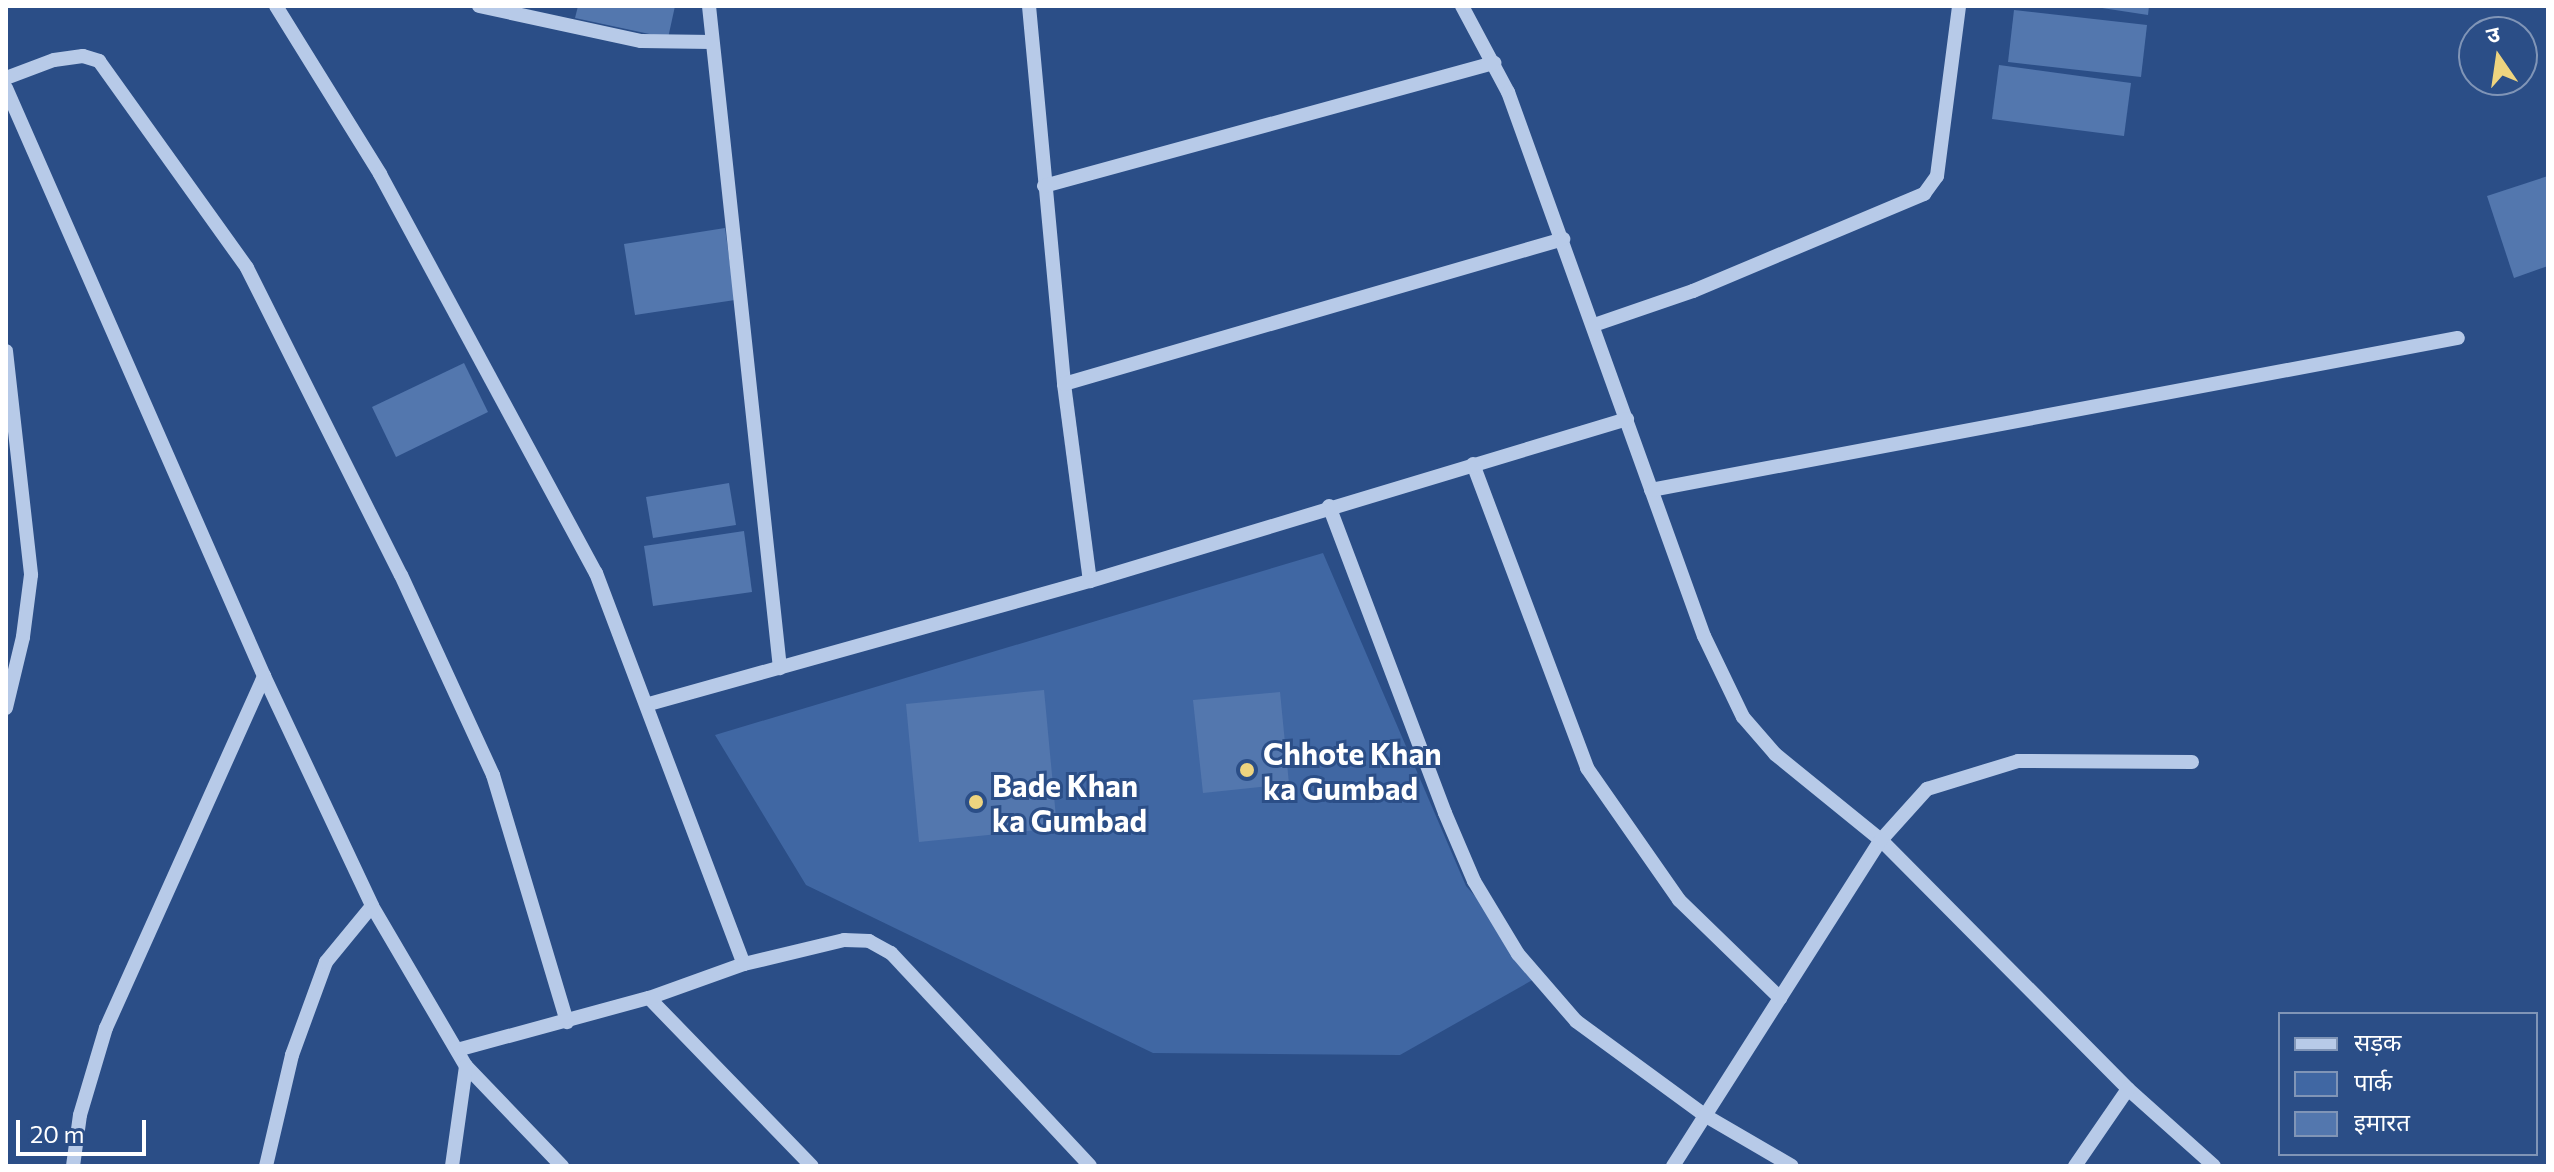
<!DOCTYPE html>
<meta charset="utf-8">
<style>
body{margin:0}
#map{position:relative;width:2554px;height:1172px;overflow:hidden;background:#2b4e87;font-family:Commissioner,"Noto Sans Devanagari",sans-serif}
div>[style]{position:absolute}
.green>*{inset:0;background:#4067a3}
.building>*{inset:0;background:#5377ae}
.minor>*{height:14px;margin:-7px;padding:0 7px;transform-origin:7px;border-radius:7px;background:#b7cae8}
.dots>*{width:22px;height:22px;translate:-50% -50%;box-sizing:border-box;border:4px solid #2b4e87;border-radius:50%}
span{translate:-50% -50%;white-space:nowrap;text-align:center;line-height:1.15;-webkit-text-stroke:6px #2b4e87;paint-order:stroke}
.poi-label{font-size:30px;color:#fff;font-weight:700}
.left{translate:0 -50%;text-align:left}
.frame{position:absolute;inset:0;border:8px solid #fff;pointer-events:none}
.legend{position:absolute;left:2278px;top:1012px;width:260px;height:144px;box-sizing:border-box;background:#2b4e87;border:2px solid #8095b7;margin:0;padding:10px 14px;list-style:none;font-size:24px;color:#fff}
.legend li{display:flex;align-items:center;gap:16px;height:40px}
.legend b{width:40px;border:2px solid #8095b7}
.north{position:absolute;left:2458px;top:16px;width:80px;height:80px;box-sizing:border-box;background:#2b4e87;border:2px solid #8095b7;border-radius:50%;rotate:347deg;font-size:22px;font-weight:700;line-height:32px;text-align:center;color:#fff}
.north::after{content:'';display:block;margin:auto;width:28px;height:36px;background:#eed47f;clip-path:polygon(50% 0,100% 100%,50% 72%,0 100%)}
.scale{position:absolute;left:16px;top:1120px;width:130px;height:36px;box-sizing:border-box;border:4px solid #fff;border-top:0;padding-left:10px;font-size:24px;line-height:28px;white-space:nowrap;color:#fff;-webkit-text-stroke:6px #2b4e87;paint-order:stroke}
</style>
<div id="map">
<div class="green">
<i style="clip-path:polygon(1323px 553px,1466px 886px,1543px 974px,1400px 1055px,1153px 1053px,806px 885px,715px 735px)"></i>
</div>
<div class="building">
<i style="clip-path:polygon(578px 6px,675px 6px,668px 38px,575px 18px)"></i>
<i style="clip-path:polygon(2089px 6px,2149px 6px,2148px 15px)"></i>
<i style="clip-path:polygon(2014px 10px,2147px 25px,2141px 77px,2008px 62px)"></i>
<i style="clip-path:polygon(1999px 65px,2131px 83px,2124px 136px,1992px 119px)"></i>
<i style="clip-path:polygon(2548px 176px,2548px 266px,2514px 278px,2487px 196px)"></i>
<i style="clip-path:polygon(725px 228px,735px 300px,635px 315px,624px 244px)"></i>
<i style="clip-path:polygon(464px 363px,488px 412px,396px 457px,372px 407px)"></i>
<i style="clip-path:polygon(729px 483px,736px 525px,653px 538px,646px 497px)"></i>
<i style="clip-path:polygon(744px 531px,752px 592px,653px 606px,644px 546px)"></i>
<i style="clip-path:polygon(1044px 690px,1057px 828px,919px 842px,906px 704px)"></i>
<i style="clip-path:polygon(1280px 692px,1289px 784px,1203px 793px,1193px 700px)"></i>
</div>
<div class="minor">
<i style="left:276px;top:6px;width:198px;rotate:58.2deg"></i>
<i style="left:380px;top:174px;width:454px;rotate:61.6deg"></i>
<i style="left:596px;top:573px;width:418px;rotate:69.3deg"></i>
<i style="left:479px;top:6px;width:166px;rotate:12.2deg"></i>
<i style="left:641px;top:41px;width:71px;rotate:0.8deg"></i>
<i style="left:709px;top:6px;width:666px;rotate:83.88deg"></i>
<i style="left:1029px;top:6px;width:380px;rotate:84.7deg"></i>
<i style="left:1064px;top:384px;width:199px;rotate:82.5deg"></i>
<i style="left:1462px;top:6px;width:98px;rotate:61.9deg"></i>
<i style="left:1508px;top:92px;width:578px;rotate:70.19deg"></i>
<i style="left:1704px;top:636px;width:90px;rotate:64.3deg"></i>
<i style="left:1743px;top:717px;width:49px;rotate:49.1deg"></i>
<i style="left:1775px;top:754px;width:136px;rotate:39.1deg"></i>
<i style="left:1881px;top:840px;width:351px;rotate:45.2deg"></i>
<i style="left:2128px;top:1089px;width:115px;rotate:41.8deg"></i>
<i style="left:6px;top:78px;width:51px;rotate:-20.6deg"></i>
<i style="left:54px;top:60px;width:29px;rotate:-8deg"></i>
<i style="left:83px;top:56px;width:17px;rotate:17deg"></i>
<i style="left:99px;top:61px;width:254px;rotate:54.4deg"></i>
<i style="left:247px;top:268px;width:343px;rotate:63.4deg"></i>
<i style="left:401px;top:575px;width:220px;rotate:65.3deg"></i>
<i style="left:493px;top:775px;width:258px;rotate:73.3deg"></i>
<i style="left:6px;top:88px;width:642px;rotate:66.31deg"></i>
<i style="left:264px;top:676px;width:254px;rotate:64.8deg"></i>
<i style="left:372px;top:906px;width:186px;rotate:59.6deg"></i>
<i style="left:466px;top:1066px;width:139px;rotate:46.2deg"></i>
<i style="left:1044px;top:186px;width:467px;rotate:-15.3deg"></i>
<i style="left:1594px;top:325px;width:105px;rotate:-19deg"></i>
<i style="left:1693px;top:291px;width:251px;rotate:-22.8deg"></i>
<i style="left:1924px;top:194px;width:22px;rotate:-54deg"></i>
<i style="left:1937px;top:176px;width:171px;rotate:-82.6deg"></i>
<i style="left:6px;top:351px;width:225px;rotate:83.6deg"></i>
<i style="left:31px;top:575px;width:63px;rotate:97.4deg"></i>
<i style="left:23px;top:637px;width:73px;rotate:103.5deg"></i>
<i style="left:1064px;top:384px;width:520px;rotate:-16.2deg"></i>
<i style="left:1473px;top:464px;width:325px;rotate:69.4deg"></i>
<i style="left:1587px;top:768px;width:161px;rotate:55.1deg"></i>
<i style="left:1679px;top:900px;width:141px;rotate:44.1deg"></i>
<i style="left:1651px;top:490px;width:821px;rotate:-10.67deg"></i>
<i style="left:1329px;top:506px;width:328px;rotate:69.3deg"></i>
<i style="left:1445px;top:813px;width:74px;rotate:66.9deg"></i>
<i style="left:1474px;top:881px;width:85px;rotate:58.9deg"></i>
<i style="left:1518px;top:954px;width:89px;rotate:49.1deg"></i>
<i style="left:1576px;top:1021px;width:161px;rotate:36.2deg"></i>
<i style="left:1706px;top:1116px;width:99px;rotate:30.2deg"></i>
<i style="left:649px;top:704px;width:458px;rotate:-15.6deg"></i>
<i style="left:1090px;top:581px;width:561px;rotate:-16.79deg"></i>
<i style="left:649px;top:998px;width:234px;rotate:45.9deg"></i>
<i style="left:457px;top:1050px;width:199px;rotate:-15.2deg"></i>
<i style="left:649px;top:998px;width:101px;rotate:-19.7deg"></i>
<i style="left:744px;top:964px;width:103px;rotate:-13.5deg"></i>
<i style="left:844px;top:940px;width:25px;rotate:2deg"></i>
<i style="left:869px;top:941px;width:25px;rotate:29deg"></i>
<i style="left:891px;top:953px;width:291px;rotate:46.9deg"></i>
<i style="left:73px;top:1166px;width:51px;rotate:-82.2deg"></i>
<i style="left:80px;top:1115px;width:91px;rotate:-73.4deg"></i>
<i style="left:106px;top:1028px;width:386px;rotate:-65.8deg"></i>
<i style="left:266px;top:1166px;width:114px;rotate:-76.8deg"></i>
<i style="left:292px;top:1055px;width:99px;rotate:-69.9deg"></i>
<i style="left:326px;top:962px;width:72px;rotate:-50.6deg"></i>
<i style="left:452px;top:1166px;width:101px;rotate:-82deg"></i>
<i style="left:1673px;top:1166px;width:387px;rotate:-57.5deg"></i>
<i style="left:1881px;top:840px;width:69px;rotate:-48deg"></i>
<i style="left:1927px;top:789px;width:95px;rotate:-17.1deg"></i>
<i style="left:2018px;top:761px;width:174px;rotate:0.3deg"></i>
<i style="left:2075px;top:1166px;width:93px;rotate:-55.5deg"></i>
</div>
<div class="dots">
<i style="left:1247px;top:770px;background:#eed47f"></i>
<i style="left:976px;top:802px;background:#eed47f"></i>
</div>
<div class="poi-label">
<span class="left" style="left:1263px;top:770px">Chhote Khan<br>ka Gumbad</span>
<span class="left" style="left:992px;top:802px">Bade Khan<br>ka Gumbad</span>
</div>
<div class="frame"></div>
<ul class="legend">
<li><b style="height:10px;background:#b7cae8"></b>सड़क</li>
<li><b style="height:22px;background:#4067a3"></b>पार्क</li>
<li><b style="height:22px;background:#5377ae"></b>इमारत</li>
</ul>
<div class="north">उ</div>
<div class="scale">20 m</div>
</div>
